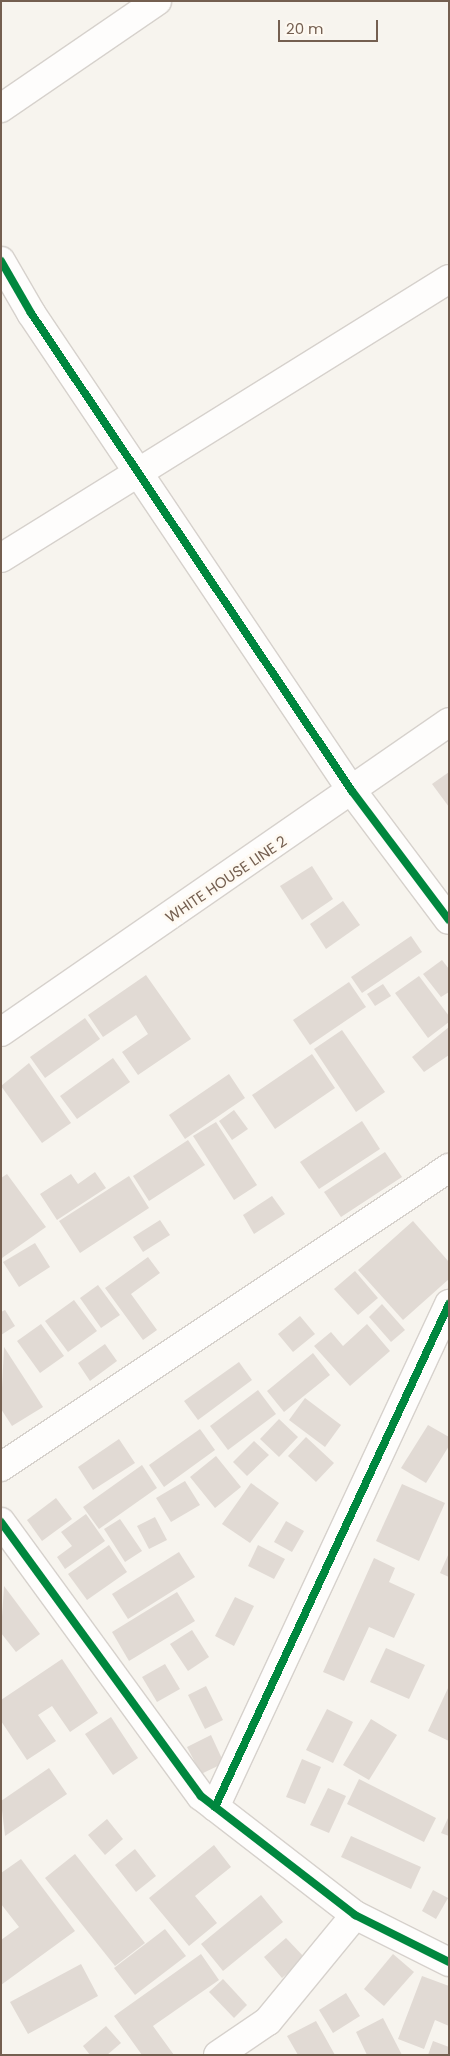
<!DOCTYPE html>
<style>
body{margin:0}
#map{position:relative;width:450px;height:2056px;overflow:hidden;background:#f7f4ee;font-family:Poppins,sans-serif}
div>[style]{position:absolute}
.building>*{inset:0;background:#e1dad4}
.roads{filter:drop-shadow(1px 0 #d6d1cc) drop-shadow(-1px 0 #d6d1cc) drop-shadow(0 1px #d6d1cc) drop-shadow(0 -1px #d6d1cc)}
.street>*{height:28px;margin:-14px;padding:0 14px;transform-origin:14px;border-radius:14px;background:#fefdfc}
.cycleway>*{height:8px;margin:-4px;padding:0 4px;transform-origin:4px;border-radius:4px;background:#00873e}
span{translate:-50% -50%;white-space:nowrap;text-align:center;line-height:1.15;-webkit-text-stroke:5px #fef9f1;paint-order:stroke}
.street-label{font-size:15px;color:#745f50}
.frame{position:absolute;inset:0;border:2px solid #745f50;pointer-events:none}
.scale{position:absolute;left:278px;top:20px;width:100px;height:22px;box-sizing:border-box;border:2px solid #745f50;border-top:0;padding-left:6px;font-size:15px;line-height:18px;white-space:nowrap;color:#745f50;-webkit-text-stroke:4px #fef9f1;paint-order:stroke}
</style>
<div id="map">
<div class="building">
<i style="clip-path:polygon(449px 772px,449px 807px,432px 784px)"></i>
<i style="clip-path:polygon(312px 866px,333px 899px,302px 920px,280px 886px)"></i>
<i style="clip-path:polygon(343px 901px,360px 925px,326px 949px,310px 924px)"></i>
<i style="clip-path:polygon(411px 936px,422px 952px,362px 993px,351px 977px)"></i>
<i style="clip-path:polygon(442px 960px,449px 969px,449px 992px,441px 997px,423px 974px)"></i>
<i style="clip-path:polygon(146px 975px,191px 1039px,138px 1075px,122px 1052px,148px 1034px,136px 1015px,103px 1037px,88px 1015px)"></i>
<i style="clip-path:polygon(419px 976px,449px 1016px,449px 1022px,428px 1038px,395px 993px)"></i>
<i style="clip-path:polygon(349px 982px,366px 1007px,310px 1045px,293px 1020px)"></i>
<i style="clip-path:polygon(383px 984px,391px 996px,375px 1006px,367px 994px)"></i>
<i style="clip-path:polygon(85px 1018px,100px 1039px,45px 1078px,30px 1057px)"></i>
<i style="clip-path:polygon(449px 1027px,449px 1055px,424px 1072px,412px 1057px)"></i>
<i style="clip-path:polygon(342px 1030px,385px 1092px,356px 1112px,314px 1049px)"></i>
<i style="clip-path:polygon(312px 1054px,335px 1088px,275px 1129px,252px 1095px)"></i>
<i style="clip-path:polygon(113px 1058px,130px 1082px,77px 1119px,60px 1096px)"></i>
<i style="clip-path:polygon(29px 1063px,71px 1123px,42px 1143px,1px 1086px)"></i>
<i style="clip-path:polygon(229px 1074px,245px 1098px,185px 1139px,169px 1115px)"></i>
<i style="clip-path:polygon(234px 1110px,248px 1129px,232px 1140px,219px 1121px)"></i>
<i style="clip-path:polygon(362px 1121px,380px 1149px,319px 1189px,300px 1162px)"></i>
<i style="clip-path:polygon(216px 1122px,257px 1185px,234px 1200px,193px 1136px)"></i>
<i style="clip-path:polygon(188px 1140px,205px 1165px,149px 1201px,133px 1176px)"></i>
<i style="clip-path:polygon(385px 1152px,402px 1177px,341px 1217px,324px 1192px)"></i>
<i style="clip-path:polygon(95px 1172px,106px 1188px,57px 1220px,40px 1194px,71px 1174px,78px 1184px)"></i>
<i style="clip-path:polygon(7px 1174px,46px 1227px,2px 1258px,1px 1178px)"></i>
<i style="clip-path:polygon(129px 1176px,149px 1208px,80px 1253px,59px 1221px)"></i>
<i style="clip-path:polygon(272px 1196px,285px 1214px,254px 1234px,243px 1215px)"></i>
<i style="clip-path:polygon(160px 1220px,170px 1235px,143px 1252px,133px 1237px)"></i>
<i style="clip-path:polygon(413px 1221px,449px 1262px,449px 1279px,403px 1320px,358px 1270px)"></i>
<i style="clip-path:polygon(35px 1243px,50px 1267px,19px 1287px,3px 1262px)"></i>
<i style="clip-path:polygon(148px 1257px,160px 1273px,131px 1294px,157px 1330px,143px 1340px,105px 1288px)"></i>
<i style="clip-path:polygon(355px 1271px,378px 1298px,358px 1315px,334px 1289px)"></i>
<i style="clip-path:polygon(98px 1285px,120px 1315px,101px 1328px,80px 1298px)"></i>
<i style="clip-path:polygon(74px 1300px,97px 1331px,68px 1352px,45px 1321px)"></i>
<i style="clip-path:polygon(382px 1304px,405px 1330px,391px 1342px,369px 1317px)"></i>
<i style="clip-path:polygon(5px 1310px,15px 1326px,1px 1335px,1px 1312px)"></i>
<i style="clip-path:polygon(300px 1316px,315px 1334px,293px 1352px,278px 1334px)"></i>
<i style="clip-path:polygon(41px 1324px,64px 1356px,40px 1373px,17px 1341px)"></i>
<i style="clip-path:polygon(367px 1324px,390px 1351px,350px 1386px,314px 1346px,331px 1332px,343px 1346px)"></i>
<i style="clip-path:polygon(105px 1344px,117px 1361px,90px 1381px,78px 1363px)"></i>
<i style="clip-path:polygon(4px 1347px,43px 1407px,12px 1426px,1px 1409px)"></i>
<i style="clip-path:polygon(313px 1353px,330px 1375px,284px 1412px,267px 1391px)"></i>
<i style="clip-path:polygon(239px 1362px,252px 1380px,198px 1420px,184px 1401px)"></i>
<i style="clip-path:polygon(258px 1390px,276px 1414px,228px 1450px,210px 1426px)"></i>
<i style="clip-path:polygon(305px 1398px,341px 1425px,325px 1447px,289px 1420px)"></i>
<i style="clip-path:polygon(279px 1419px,298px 1437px,279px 1457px,260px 1439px)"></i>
<i style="clip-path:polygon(428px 1425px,449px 1437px,449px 1446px,426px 1483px,401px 1468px)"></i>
<i style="clip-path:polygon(200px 1429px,215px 1450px,164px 1487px,149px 1465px)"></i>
<i style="clip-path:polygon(306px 1437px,334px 1463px,316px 1482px,288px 1456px)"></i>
<i style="clip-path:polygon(119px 1439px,135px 1463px,93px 1490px,78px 1467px)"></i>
<i style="clip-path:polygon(254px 1441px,269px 1455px,247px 1476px,233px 1462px)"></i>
<i style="clip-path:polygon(216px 1456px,241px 1487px,215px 1508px,190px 1477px)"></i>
<i style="clip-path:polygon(142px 1465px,157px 1488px,99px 1529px,83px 1507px)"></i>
<i style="clip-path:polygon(185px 1481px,200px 1505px,171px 1522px,156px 1498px)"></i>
<i style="clip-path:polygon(251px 1483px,279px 1503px,250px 1543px,222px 1524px)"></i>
<i style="clip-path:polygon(402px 1484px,445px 1503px,419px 1561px,376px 1541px)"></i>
<i style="clip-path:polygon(56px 1498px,72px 1519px,42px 1541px,27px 1520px)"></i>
<i style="clip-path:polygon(86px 1514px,105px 1541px,65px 1569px,57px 1557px,72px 1546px,61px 1532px)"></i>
<i style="clip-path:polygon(155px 1517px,167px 1540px,149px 1549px,137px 1526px)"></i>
<i style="clip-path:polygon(120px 1519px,142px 1551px,125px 1562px,104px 1529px)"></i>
<i style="clip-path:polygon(286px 1521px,304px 1531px,292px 1552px,274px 1542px)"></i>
<i style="clip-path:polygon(109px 1545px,127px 1572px,87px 1600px,68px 1574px)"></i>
<i style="clip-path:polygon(258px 1545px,285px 1559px,274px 1579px,248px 1566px)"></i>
<i style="clip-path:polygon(179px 1552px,195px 1577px,128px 1619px,112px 1594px)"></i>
<i style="clip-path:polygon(449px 1553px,449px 1577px,440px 1573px)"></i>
<i style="clip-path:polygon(374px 1558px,395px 1568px,389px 1582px,415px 1594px,394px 1638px,369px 1627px,344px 1681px,323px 1672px)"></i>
<i style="clip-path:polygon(4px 1586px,40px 1634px,16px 1652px,1px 1633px)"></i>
<i style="clip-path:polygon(177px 1592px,195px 1621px,129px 1661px,112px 1632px)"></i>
<i style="clip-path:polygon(235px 1597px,254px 1606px,234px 1646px,215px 1636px)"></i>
<i style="clip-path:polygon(192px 1630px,209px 1657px,188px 1671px,170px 1644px)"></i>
<i style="clip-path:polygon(386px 1648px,425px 1665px,409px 1699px,370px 1682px)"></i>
<i style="clip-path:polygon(62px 1659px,98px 1713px,70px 1732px,52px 1706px,38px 1715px,56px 1741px,27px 1760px,1px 1721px,1px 1700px)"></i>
<i style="clip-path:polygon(165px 1664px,180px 1689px,157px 1702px,142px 1677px)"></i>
<i style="clip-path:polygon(206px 1686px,223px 1720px,205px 1729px,188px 1695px)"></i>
<i style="clip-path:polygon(449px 1686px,449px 1741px,428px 1731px)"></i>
<i style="clip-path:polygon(327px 1709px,353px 1722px,333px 1763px,306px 1750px)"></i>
<i style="clip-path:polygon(111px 1717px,138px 1758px,113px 1775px,85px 1734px)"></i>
<i style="clip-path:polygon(371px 1719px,397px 1735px,369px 1780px,343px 1765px)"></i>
<i style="clip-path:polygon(211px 1735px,224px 1763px,201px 1774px,187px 1747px)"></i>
<i style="clip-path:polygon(302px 1759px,321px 1767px,305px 1804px,286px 1797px)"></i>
<i style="clip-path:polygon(49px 1768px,67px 1794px,5px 1836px,1px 1801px)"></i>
<i style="clip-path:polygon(359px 1779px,436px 1818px,424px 1842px,347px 1804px)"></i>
<i style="clip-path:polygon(328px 1788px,346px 1796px,329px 1833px,310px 1825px)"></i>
<i style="clip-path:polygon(449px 1816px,449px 1836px,441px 1833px)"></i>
<i style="clip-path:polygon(107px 1819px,123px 1839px,105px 1855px,88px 1835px)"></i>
<i style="clip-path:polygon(351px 1836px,421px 1867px,411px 1889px,341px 1857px)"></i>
<i style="clip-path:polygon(214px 1845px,231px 1867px,195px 1896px,217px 1923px,189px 1946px,149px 1898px)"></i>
<i style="clip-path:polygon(135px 1849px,156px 1876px,136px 1892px,115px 1865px)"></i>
<i style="clip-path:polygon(75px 1854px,145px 1943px,115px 1966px,45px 1878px)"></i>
<i style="clip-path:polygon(21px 1859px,75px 1931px,1px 1985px,1px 1940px,19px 1927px,1px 1904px,1px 1873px)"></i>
<i style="clip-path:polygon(433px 1890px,448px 1898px,436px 1919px,422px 1911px)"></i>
<i style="clip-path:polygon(261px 1895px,283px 1922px,223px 1971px,201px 1944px)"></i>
<i style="clip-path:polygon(165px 1929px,186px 1956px,135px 1995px,114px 1968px)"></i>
<i style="clip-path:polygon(286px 1938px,305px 1958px,282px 1978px,264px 1957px)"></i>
<i style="clip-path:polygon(201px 1954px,219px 1980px,153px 2026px,174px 2055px,142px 2055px,114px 2016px)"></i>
<i style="clip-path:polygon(393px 1954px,414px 1972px,384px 2006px,364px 1989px)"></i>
<i style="clip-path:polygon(81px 1964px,98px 1996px,28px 2034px,10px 2002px)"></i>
<i style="clip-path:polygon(422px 1976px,449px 1986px,449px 2026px,435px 2020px,424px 2049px,398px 2039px)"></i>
<i style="clip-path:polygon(223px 1979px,247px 2005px,234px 2018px,209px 1992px)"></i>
<i style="clip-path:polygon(346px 1993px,360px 2016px,333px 2033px,319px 2010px)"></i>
<i style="clip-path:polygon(383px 2018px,402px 2055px,367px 2055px,356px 2032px)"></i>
<i style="clip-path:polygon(316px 2021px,335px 2055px,298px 2055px,287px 2036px)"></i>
<i style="clip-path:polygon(106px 2026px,121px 2043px,107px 2055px,90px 2055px,83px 2046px)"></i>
<i style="clip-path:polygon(433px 2041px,449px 2047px,449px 2055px,428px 2055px)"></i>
</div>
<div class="roads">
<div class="street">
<i style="left:1px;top:108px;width:189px;rotate:-34.4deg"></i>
<i style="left:1px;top:261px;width:60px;rotate:60deg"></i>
<i style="left:31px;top:313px;width:576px;rotate:56.12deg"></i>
<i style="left:352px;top:791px;width:161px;rotate:53.1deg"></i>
<i style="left:1px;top:558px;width:528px;rotate:-31.91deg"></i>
<i style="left:1px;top:1032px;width:545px;rotate:-34.68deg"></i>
<i style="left:1px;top:1467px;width:539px;rotate:-33.72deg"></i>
<i style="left:1px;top:1522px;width:339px;rotate:53.9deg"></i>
<i style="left:201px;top:1796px;width:195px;rotate:37.7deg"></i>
<i style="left:355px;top:1915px;width:105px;rotate:26.6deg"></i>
<i style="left:215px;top:1807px;width:555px;rotate:-65.05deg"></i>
<i style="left:218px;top:2055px;width:60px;rotate:-34.2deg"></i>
<i style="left:268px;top:2021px;width:137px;rotate:-50.6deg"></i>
</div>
</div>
<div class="cycleway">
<i style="left:1px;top:261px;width:60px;rotate:60deg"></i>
<i style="left:31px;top:313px;width:576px;rotate:56.12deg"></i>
<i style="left:352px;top:791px;width:161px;rotate:53.1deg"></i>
<i style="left:1px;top:1522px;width:339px;rotate:53.9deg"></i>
<i style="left:201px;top:1796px;width:195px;rotate:37.7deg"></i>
<i style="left:355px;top:1915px;width:105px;rotate:26.6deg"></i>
<i style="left:215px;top:1807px;width:555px;rotate:-65.05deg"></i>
</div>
<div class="street-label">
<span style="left:226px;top:879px;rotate:-34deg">WHITE HOUSE LINE 2</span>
</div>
<div class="frame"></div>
<div class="scale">20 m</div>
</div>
